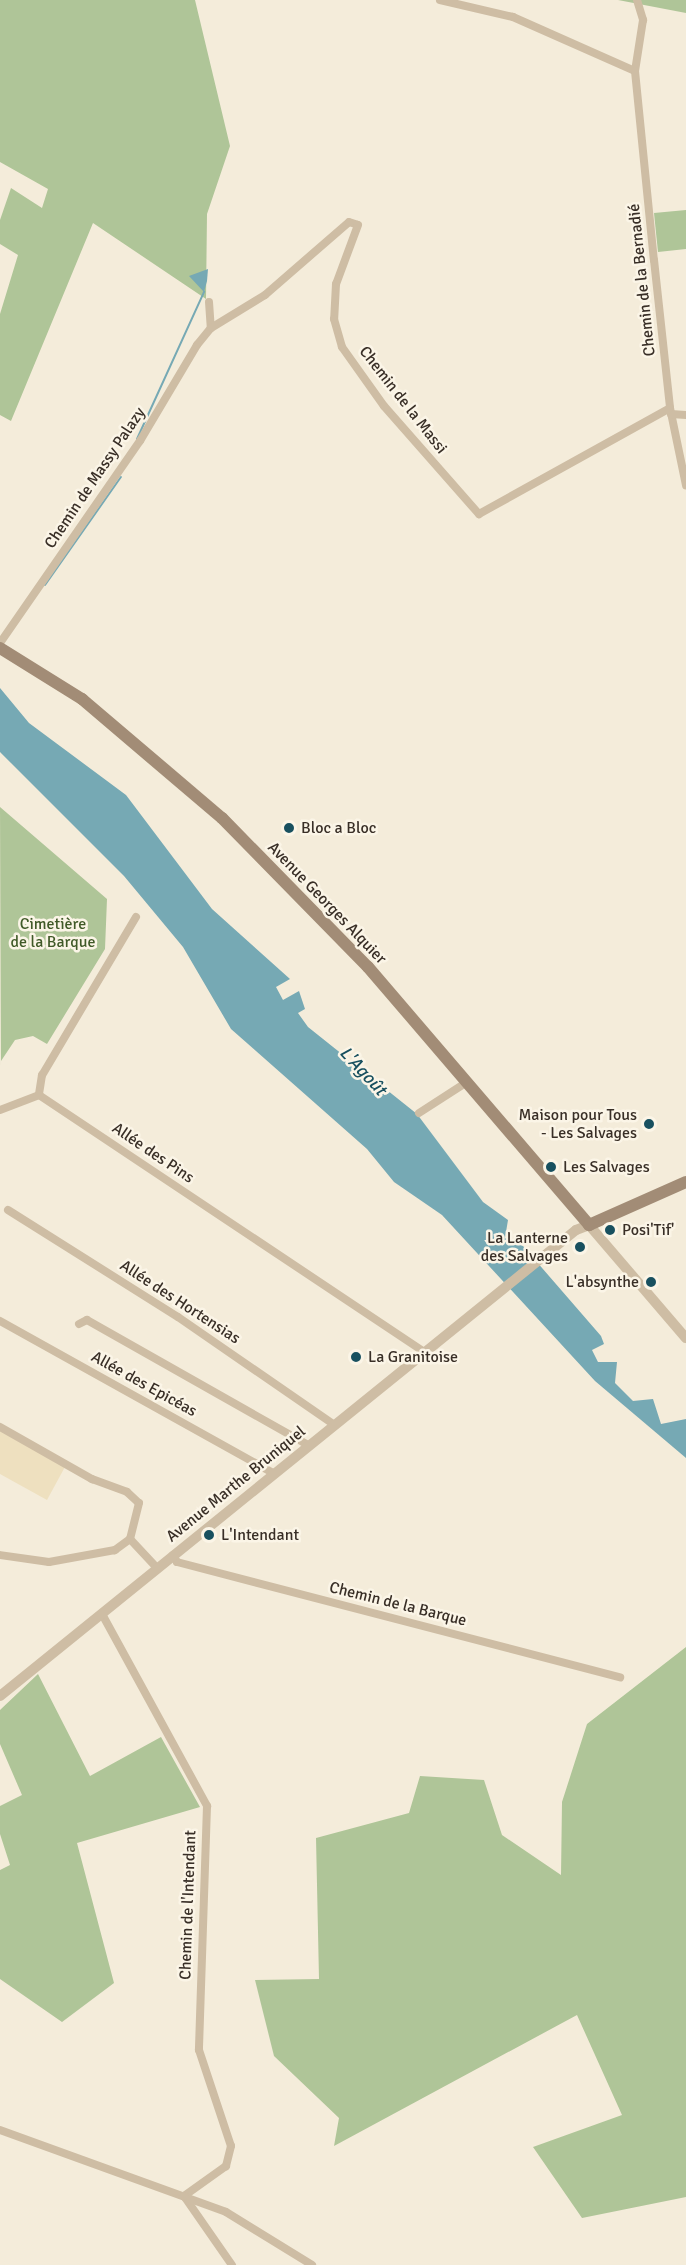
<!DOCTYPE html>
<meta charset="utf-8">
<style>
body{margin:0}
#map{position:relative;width:686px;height:2265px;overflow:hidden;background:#f4ecda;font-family:Signika,sans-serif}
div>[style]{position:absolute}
.green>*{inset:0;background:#afc598}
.plaza>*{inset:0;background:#eee0bf}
.water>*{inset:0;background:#76a9b4}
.stream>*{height:2px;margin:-1px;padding:0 1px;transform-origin:1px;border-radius:1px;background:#76a9b4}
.minor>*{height:8px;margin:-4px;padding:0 4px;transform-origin:4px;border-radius:4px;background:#cebda4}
.tertiary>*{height:10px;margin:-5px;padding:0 5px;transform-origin:5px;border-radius:5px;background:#cebda4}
.secondary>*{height:12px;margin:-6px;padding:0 6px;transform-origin:6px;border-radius:6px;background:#a28c76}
.dots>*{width:16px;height:16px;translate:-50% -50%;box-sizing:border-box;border:3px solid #fbf5e7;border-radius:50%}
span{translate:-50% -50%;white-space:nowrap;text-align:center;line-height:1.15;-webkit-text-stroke:5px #fbf5e7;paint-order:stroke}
.street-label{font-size:16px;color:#392f27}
.poi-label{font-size:16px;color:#392f27}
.left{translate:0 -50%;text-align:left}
.right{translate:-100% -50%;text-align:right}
.park-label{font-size:16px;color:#405a28}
.water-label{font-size:18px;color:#18505f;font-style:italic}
</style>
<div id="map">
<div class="green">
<i style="clip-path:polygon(0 0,195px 0,230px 146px,207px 214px,206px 299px,93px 223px,11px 421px,0 415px,0 314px,18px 255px,0 244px,0 220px,11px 188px,42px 208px,48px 189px,0 162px)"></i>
<i style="clip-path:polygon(618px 0,686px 0,686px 13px)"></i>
<i style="clip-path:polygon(686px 210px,686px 249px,658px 252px,654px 213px)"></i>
<i style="clip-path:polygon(0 807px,107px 899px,105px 949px,47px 1044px,33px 1036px,15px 1040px,1px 1061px,1px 1074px)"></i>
<i style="clip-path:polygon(686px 1647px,686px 2197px,582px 2218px,533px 2147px,622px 2115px,577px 2015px,334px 2146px,339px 2118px,274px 2056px,255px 1980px,319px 1979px,316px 1838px,409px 1813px,420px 1776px,484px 1780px,502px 1835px,561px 1875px,562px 1802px,587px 1724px)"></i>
<i style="clip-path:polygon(38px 1674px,90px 1776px,161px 1737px,200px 1807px,77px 1843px,114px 1983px,62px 2022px,0 1979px,0 1870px,10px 1865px,0 1834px,0 1806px,22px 1795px,0 1744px,0 1710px)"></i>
</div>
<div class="plaza">
<i style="clip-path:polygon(0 1427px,66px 1465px,47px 1500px,0 1474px)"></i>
</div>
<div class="water">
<i style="clip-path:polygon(208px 269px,207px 281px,204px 292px,189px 276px)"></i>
<i style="clip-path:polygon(0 688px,29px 723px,126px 795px,212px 909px,290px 979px,276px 987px,283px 1000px,299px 991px,305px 1009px,298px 1013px,308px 1027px,417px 1114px,483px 1202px,508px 1220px,505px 1238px,523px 1246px,601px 1336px,604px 1344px,592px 1350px,598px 1362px,617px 1362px,615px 1383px,633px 1401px,653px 1399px,661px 1424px,686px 1419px,686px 1458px,595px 1381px,442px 1215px,394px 1182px,367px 1149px,231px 1029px,183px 947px,124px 876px,0 752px)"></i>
</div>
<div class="stream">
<i style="left:137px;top:439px;width:162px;rotate:-65.5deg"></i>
<i style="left:45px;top:585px;width:132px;rotate:-54.9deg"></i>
</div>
<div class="minor">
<i style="left:440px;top:0;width:75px;rotate:13.1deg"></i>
<i style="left:513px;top:17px;width:133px;rotate:23.9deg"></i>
<i style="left:637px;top:0;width:21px;rotate:73deg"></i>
<i style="left:643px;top:20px;width:52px;rotate:98.9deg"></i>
<i style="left:635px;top:71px;width:190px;rotate:84.3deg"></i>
<i style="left:654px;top:260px;width:149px;rotate:83.8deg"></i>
<i style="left:670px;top:408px;width:79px;rotate:78.3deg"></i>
<i style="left:209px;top:302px;width:26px;rotate:86deg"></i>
<i style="left:671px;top:414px;width:15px;rotate:4deg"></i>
<i style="left:0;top:643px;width:246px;rotate:-55.3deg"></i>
<i style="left:140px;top:441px;width:112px;rotate:-59.3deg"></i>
<i style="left:197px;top:345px;width:22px;rotate:-51deg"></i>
<i style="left:211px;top:328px;width:63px;rotate:-31.4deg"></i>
<i style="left:265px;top:295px;width:111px;rotate:-41deg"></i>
<i style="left:349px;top:222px;width:9px;rotate:18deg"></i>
<i style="left:358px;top:225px;width:63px;rotate:110.4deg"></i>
<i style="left:336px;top:284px;width:35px;rotate:93deg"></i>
<i style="left:334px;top:319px;width:29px;rotate:74deg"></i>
<i style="left:342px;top:347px;width:72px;rotate:54.6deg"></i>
<i style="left:384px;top:406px;width:144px;rotate:48.7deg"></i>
<i style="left:479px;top:514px;width:218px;rotate:-29deg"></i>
<i style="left:136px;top:917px;width:184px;rotate:120.7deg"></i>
<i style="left:42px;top:1075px;width:20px;rotate:99deg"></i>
<i style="left:39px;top:1095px;width:460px;rotate:33.7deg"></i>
<i style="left:0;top:1110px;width:42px;rotate:-21deg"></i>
<i style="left:419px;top:1113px;width:57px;rotate:-32.9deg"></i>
<i style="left:8px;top:1210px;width:201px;rotate:32.2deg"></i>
<i style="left:178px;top:1317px;width:188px;rotate:34.6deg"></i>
<i style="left:0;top:1321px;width:312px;rotate:29.1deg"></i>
<i style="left:79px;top:1324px;width:9px;rotate:-27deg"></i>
<i style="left:87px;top:1320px;width:254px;rotate:29.5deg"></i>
<i style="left:0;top:1427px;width:106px;rotate:29.5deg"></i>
<i style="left:92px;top:1479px;width:37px;rotate:20deg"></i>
<i style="left:127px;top:1492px;width:16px;rotate:43deg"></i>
<i style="left:139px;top:1503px;width:37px;rotate:104deg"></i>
<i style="left:130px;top:1539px;width:19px;rotate:144deg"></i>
<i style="left:115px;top:1550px;width:67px;rotate:169.7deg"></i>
<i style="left:49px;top:1562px;width:49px;rotate:-171.9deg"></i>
<i style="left:130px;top:1539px;width:40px;rotate:47deg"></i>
<i style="left:173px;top:1555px;width:8px;rotate:60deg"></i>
<i style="left:177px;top:1562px;width:458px;rotate:14.6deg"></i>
<i style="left:102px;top:1614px;width:219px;rotate:61.3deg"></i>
<i style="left:207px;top:1806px;width:244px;rotate:91.9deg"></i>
<i style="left:199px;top:2050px;width:101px;rotate:71.6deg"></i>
<i style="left:231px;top:2146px;width:21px;rotate:104deg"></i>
<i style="left:226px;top:2166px;width:52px;rotate:144.5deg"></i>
<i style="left:0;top:2130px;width:240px;rotate:19.9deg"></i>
<i style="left:226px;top:2212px;width:101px;rotate:31.6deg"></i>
<i style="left:184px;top:2196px;width:84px;rotate:55.2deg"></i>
</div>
<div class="tertiary">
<i style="left:0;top:1696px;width:741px;rotate:-38.97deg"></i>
<i style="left:576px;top:1230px;width:14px;rotate:-21deg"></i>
<i style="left:589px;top:1225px;width:149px;rotate:49.4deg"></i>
</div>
<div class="secondary">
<i style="left:0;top:648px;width:97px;rotate:31.9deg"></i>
<i style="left:82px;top:699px;width:184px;rotate:40.4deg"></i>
<i style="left:222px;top:818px;width:209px;rotate:45.6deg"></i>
<i style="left:368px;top:967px;width:340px;rotate:49.4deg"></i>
<i style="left:589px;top:1225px;width:106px;rotate:-23.9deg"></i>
</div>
<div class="dots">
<i style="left:289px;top:828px;background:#18505f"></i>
<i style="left:649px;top:1124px;background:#18505f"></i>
<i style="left:551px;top:1167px;background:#18505f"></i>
<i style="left:610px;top:1230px;background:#18505f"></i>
<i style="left:580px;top:1247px;background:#18505f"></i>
<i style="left:651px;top:1282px;background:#18505f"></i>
<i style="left:356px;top:1357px;background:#18505f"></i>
<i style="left:209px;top:1535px;background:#18505f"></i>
</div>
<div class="street-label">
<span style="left:642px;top:280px;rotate:-96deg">Chemin de la Bernadié</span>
<span style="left:403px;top:400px;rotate:52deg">Chemin de la Massi</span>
<span style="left:95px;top:478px;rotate:-56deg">Chemin de Massy Palazy</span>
<span style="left:327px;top:903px;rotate:46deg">Avenue Georges Alquier</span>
<span style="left:153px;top:1153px;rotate:34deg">Allée des Pins</span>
<span style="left:180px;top:1302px;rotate:33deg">Allée des Hortensias</span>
<span style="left:144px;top:1384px;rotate:29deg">Allée des Epicéas</span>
<span style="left:236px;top:1484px;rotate:-39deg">Avenue Marthe Bruniquel</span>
<span style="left:398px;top:1604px;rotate:14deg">Chemin de la Barque</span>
<span style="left:188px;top:1905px;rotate:-88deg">Chemin de l'Intendant</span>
</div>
<div class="poi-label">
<span class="left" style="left:301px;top:828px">Bloc a Bloc</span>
<span class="right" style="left:637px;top:1124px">Maison pour Tous<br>- Les Salvages</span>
<span class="left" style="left:563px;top:1167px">Les Salvages</span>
<span class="left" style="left:622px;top:1230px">Posi'Tif'</span>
<span class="right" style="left:568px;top:1247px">La Lanterne<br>des Salvages</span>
<span class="right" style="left:639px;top:1282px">L'absynthe</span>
<span class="left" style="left:368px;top:1357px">La Granitoise</span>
<span class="left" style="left:221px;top:1535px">L'Intendant</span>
</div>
<div class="park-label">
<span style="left:53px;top:933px">Cimetière<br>de la Barque</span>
</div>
<div class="water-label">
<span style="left:363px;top:1071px;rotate:47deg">L'Agoût</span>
</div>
</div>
